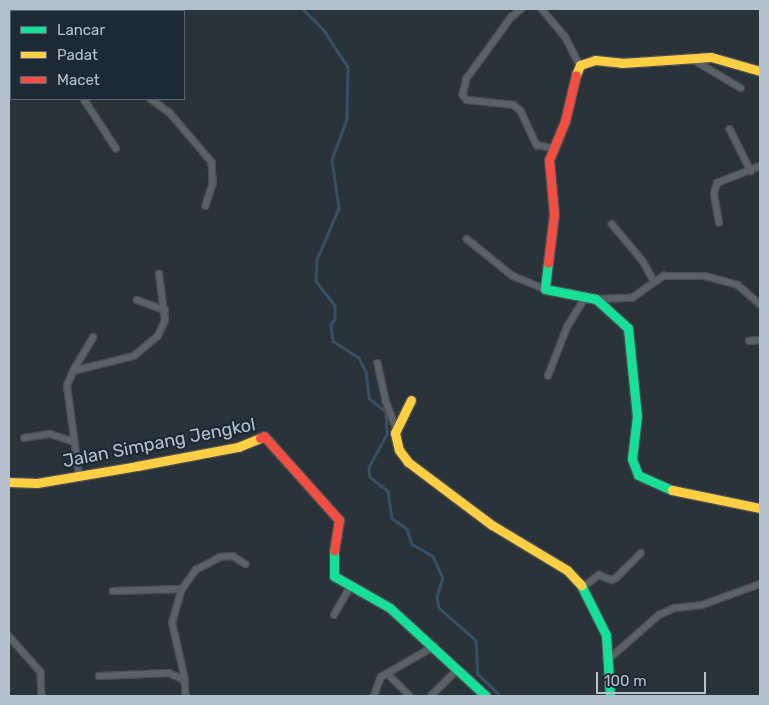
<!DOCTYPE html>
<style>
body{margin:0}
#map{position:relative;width:769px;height:705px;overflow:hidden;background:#2a333a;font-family:Rubik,sans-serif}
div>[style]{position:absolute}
.stream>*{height:2.5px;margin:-1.25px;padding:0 1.25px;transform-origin:1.25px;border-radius:1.25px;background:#365064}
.roads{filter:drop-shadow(1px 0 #494f54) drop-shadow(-1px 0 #494f54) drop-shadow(0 1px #494f54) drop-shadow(0 -1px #494f54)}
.street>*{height:5.5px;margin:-2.75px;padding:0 2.75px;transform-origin:2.75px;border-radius:2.75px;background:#5b6167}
.fast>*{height:9px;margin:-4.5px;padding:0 4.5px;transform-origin:4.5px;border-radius:4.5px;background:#16e098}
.slow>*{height:9px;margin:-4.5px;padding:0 4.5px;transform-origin:4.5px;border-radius:4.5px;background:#ffcf43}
.jam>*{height:9px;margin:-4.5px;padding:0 4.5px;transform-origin:4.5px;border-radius:4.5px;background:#f24e42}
span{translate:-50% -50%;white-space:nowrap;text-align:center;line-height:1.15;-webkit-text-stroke:4.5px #1d2a35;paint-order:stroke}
.street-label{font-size:18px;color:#b4c0cb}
.frame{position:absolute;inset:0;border:10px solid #b4c0cb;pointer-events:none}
.legend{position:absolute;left:10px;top:10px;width:175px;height:90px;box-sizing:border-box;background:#1d2a35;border:1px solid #596671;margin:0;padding:6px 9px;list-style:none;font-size:15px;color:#b4c0cb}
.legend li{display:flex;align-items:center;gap:10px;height:25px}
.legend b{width:25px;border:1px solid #596671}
.scale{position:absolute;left:596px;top:672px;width:110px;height:22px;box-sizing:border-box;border:2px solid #b4c0cb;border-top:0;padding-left:6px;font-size:15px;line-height:18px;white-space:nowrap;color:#b4c0cb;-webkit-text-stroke:4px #1d2a35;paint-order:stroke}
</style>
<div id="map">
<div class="stream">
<i style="left:303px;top:9px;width:28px;rotate:45deg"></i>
<i style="left:323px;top:29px;width:45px;rotate:56.7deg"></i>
<i style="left:348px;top:67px;width:52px;rotate:91.1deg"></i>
<i style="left:347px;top:119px;width:44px;rotate:110.1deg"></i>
<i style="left:332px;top:160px;width:49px;rotate:81.7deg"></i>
<i style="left:339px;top:208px;width:56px;rotate:112.9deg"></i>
<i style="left:317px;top:260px;width:21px;rotate:93deg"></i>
<i style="left:316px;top:281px;width:31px;rotate:52deg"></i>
<i style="left:335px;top:305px;width:14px;rotate:90deg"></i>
<i style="left:335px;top:319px;width:7px;rotate:124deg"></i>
<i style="left:331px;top:325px;width:16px;rotate:83deg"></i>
<i style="left:333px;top:341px;width:31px;rotate:33deg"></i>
<i style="left:359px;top:358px;width:16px;rotate:63deg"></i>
<i style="left:366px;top:372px;width:26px;rotate:83deg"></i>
<i style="left:369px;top:398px;width:22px;rotate:39deg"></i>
<i style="left:386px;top:412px;width:22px;rotate:87deg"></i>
<i style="left:387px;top:434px;width:38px;rotate:118deg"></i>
<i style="left:369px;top:468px;width:9px;rotate:84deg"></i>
<i style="left:370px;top:477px;width:23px;rotate:38deg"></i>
<i style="left:388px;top:491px;width:27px;rotate:82deg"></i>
<i style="left:392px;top:518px;width:19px;rotate:36deg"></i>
<i style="left:407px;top:529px;width:16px;rotate:72deg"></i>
<i style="left:412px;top:544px;width:24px;rotate:30deg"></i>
<i style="left:433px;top:556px;width:24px;rotate:66deg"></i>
<i style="left:443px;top:578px;width:20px;rotate:108deg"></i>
<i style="left:437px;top:597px;width:11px;rotate:80deg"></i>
<i style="left:439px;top:608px;width:49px;rotate:40.9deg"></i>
<i style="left:476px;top:640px;width:34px;rotate:87deg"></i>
<i style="left:478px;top:674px;width:32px;rotate:44deg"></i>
<i style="left:540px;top:696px;width:7px"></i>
</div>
<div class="roads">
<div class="street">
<i style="left:64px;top:9px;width:5px;rotate:22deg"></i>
<i style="left:522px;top:9px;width:13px;rotate:141deg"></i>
<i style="left:512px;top:17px;width:77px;rotate:126deg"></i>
<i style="left:467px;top:79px;width:16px;rotate:104deg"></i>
<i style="left:463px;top:95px;width:6px;rotate:51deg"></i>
<i style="left:467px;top:100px;width:47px;rotate:6.1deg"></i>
<i style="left:514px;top:105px;width:9px;rotate:41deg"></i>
<i style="left:521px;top:111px;width:38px;rotate:65deg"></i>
<i style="left:537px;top:145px;width:15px;rotate:11deg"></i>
<i style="left:542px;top:9px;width:35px;rotate:50deg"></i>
<i style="left:565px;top:36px;width:33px;rotate:63deg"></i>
<i style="left:692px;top:59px;width:57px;rotate:30.6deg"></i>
<i style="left:9px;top:96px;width:2px"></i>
<i style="left:84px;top:99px;width:59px;rotate:56.9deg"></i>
<i style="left:151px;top:99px;width:24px;rotate:36deg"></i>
<i style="left:170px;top:113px;width:65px;rotate:49.4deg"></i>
<i style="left:212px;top:162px;width:22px;rotate:87deg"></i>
<i style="left:213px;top:184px;width:23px;rotate:108deg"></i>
<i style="left:730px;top:129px;width:47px;rotate:63.4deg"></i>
<i style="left:719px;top:223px;width:29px;rotate:-100deg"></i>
<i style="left:714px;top:194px;width:11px;rotate:-75deg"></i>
<i style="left:717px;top:183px;width:46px;rotate:-21.6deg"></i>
<i style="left:612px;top:224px;width:48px;rotate:50deg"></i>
<i style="left:643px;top:261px;width:23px;rotate:61deg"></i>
<i style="left:467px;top:239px;width:59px;rotate:38.8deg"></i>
<i style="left:513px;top:276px;width:35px;rotate:22deg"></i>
<i style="left:596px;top:299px;width:36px;rotate:-2deg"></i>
<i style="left:632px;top:298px;width:39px;rotate:-35deg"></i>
<i style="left:664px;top:276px;width:41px"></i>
<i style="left:705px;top:276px;width:34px;rotate:15deg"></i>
<i style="left:738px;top:285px;width:29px;rotate:41deg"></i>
<i style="left:137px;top:300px;width:30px;rotate:20deg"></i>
<i style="left:749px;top:341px;width:11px;rotate:-5deg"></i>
<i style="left:378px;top:363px;width:39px;rotate:78deg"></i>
<i style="left:386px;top:401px;width:28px;rotate:69deg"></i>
<i style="left:73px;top:371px;width:39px;rotate:-59deg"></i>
<i style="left:548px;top:376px;width:53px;rotate:-68.8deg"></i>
<i style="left:567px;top:327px;width:34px;rotate:-58deg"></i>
<i style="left:24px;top:438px;width:26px;rotate:-9deg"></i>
<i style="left:50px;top:434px;width:25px;rotate:18deg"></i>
<i style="left:79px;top:476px;width:91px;rotate:-97.6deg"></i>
<i style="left:67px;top:386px;width:16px;rotate:-68deg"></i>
<i style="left:73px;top:371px;width:63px;rotate:-13.8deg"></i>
<i style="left:134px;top:356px;width:31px;rotate:-40deg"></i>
<i style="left:158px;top:336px;width:17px;rotate:-66deg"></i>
<i style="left:165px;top:320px;width:46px;rotate:-97.4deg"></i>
<i style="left:584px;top:586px;width:19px;rotate:-36deg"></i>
<i style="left:599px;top:575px;width:14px;rotate:21deg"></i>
<i style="left:612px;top:580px;width:4px;rotate:-27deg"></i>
<i style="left:616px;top:578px;width:35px;rotate:-45deg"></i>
<i style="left:113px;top:591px;width:69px;rotate:-1.7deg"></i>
<i style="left:334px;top:615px;width:34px;rotate:-60deg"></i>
<i style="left:9px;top:636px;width:48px;rotate:48.4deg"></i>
<i style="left:41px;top:672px;width:24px;rotate:88deg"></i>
<i style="left:610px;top:658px;width:65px;rotate:-41.3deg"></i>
<i style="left:659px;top:615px;width:17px;rotate:-24deg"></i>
<i style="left:675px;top:608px;width:27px;rotate:-6deg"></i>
<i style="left:702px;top:605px;width:62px;rotate:-19.9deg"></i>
<i style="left:388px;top:674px;width:31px;rotate:45deg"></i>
<i style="left:99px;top:676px;width:70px;rotate:-2.5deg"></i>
<i style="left:169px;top:673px;width:17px;rotate:24deg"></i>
<i style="left:185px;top:680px;width:16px;rotate:86deg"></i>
<i style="left:185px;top:680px;width:58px;rotate:-102.8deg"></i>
<i style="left:172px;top:623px;width:35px;rotate:-74deg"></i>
<i style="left:182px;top:589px;width:24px;rotate:-54deg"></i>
<i style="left:196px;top:570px;width:27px;rotate:-28deg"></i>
<i style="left:220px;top:557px;width:13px;rotate:-4deg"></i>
<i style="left:233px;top:556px;width:15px;rotate:32deg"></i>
<i style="left:374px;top:696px;width:20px;rotate:-70deg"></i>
<i style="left:381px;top:677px;width:62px;rotate:-29.9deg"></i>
<i style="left:431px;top:696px;width:38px;rotate:-45deg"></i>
</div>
<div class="fast">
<i style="left:548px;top:263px;width:26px;rotate:97deg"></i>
<i style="left:545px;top:289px;width:52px;rotate:11.1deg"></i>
<i style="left:596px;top:299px;width:43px;rotate:42.2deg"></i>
<i style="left:628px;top:328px;width:88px;rotate:84.2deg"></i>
<i style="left:637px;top:416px;width:43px;rotate:96.6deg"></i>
<i style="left:632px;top:459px;width:17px;rotate:69deg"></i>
<i style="left:638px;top:475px;width:37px;rotate:24deg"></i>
<i style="left:334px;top:551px;width:25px;rotate:90deg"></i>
<i style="left:334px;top:576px;width:64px;rotate:29.7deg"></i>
<i style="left:390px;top:608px;width:130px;rotate:42.5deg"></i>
<i style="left:581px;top:585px;width:56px;rotate:63.4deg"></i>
<i style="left:606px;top:635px;width:61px;rotate:86.2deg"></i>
</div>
<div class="slow">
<i style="left:576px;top:75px;width:11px;rotate:-68deg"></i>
<i style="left:580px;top:65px;width:16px;rotate:-18deg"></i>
<i style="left:595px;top:60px;width:27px;rotate:6deg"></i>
<i style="left:622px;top:63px;width:89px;rotate:-3.9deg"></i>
<i style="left:711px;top:57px;width:51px;rotate:15.9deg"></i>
<i style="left:411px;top:400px;width:37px;rotate:116deg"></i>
<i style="left:395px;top:433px;width:17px;rotate:77deg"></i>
<i style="left:399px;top:450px;width:15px;rotate:53deg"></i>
<i style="left:408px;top:462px;width:105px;rotate:36.9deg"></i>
<i style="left:492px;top:525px;width:87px;rotate:31deg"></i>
<i style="left:567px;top:570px;width:21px;rotate:47deg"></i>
<i style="left:9px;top:482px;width:28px;rotate:2deg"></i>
<i style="left:37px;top:483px;width:101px;rotate:-9.6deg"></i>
<i style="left:137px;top:466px;width:103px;rotate:-10.7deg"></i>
<i style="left:238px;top:447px;width:24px;rotate:-22deg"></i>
<i style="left:672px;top:490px;width:90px;rotate:11.6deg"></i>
</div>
<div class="jam">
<i style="left:548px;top:263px;width:49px;rotate:-83deg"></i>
<i style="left:554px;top:214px;width:54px;rotate:-95.3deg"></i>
<i style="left:549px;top:160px;width:42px;rotate:-67.7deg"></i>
<i style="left:565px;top:121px;width:47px;rotate:-76.6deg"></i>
<i style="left:260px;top:438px;width:4px;rotate:-27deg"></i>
<i style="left:264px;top:436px;width:113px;rotate:48.2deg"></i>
<i style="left:339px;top:520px;width:31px;rotate:99deg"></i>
</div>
</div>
<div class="street-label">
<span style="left:159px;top:443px;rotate:-11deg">Jalan Simpang Jengkol</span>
</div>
<div class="frame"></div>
<ul class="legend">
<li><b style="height:6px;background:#16e098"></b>Lancar</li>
<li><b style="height:6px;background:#ffcf43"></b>Padat</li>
<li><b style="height:6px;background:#f24e42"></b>Macet</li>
</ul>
<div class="scale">100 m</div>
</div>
